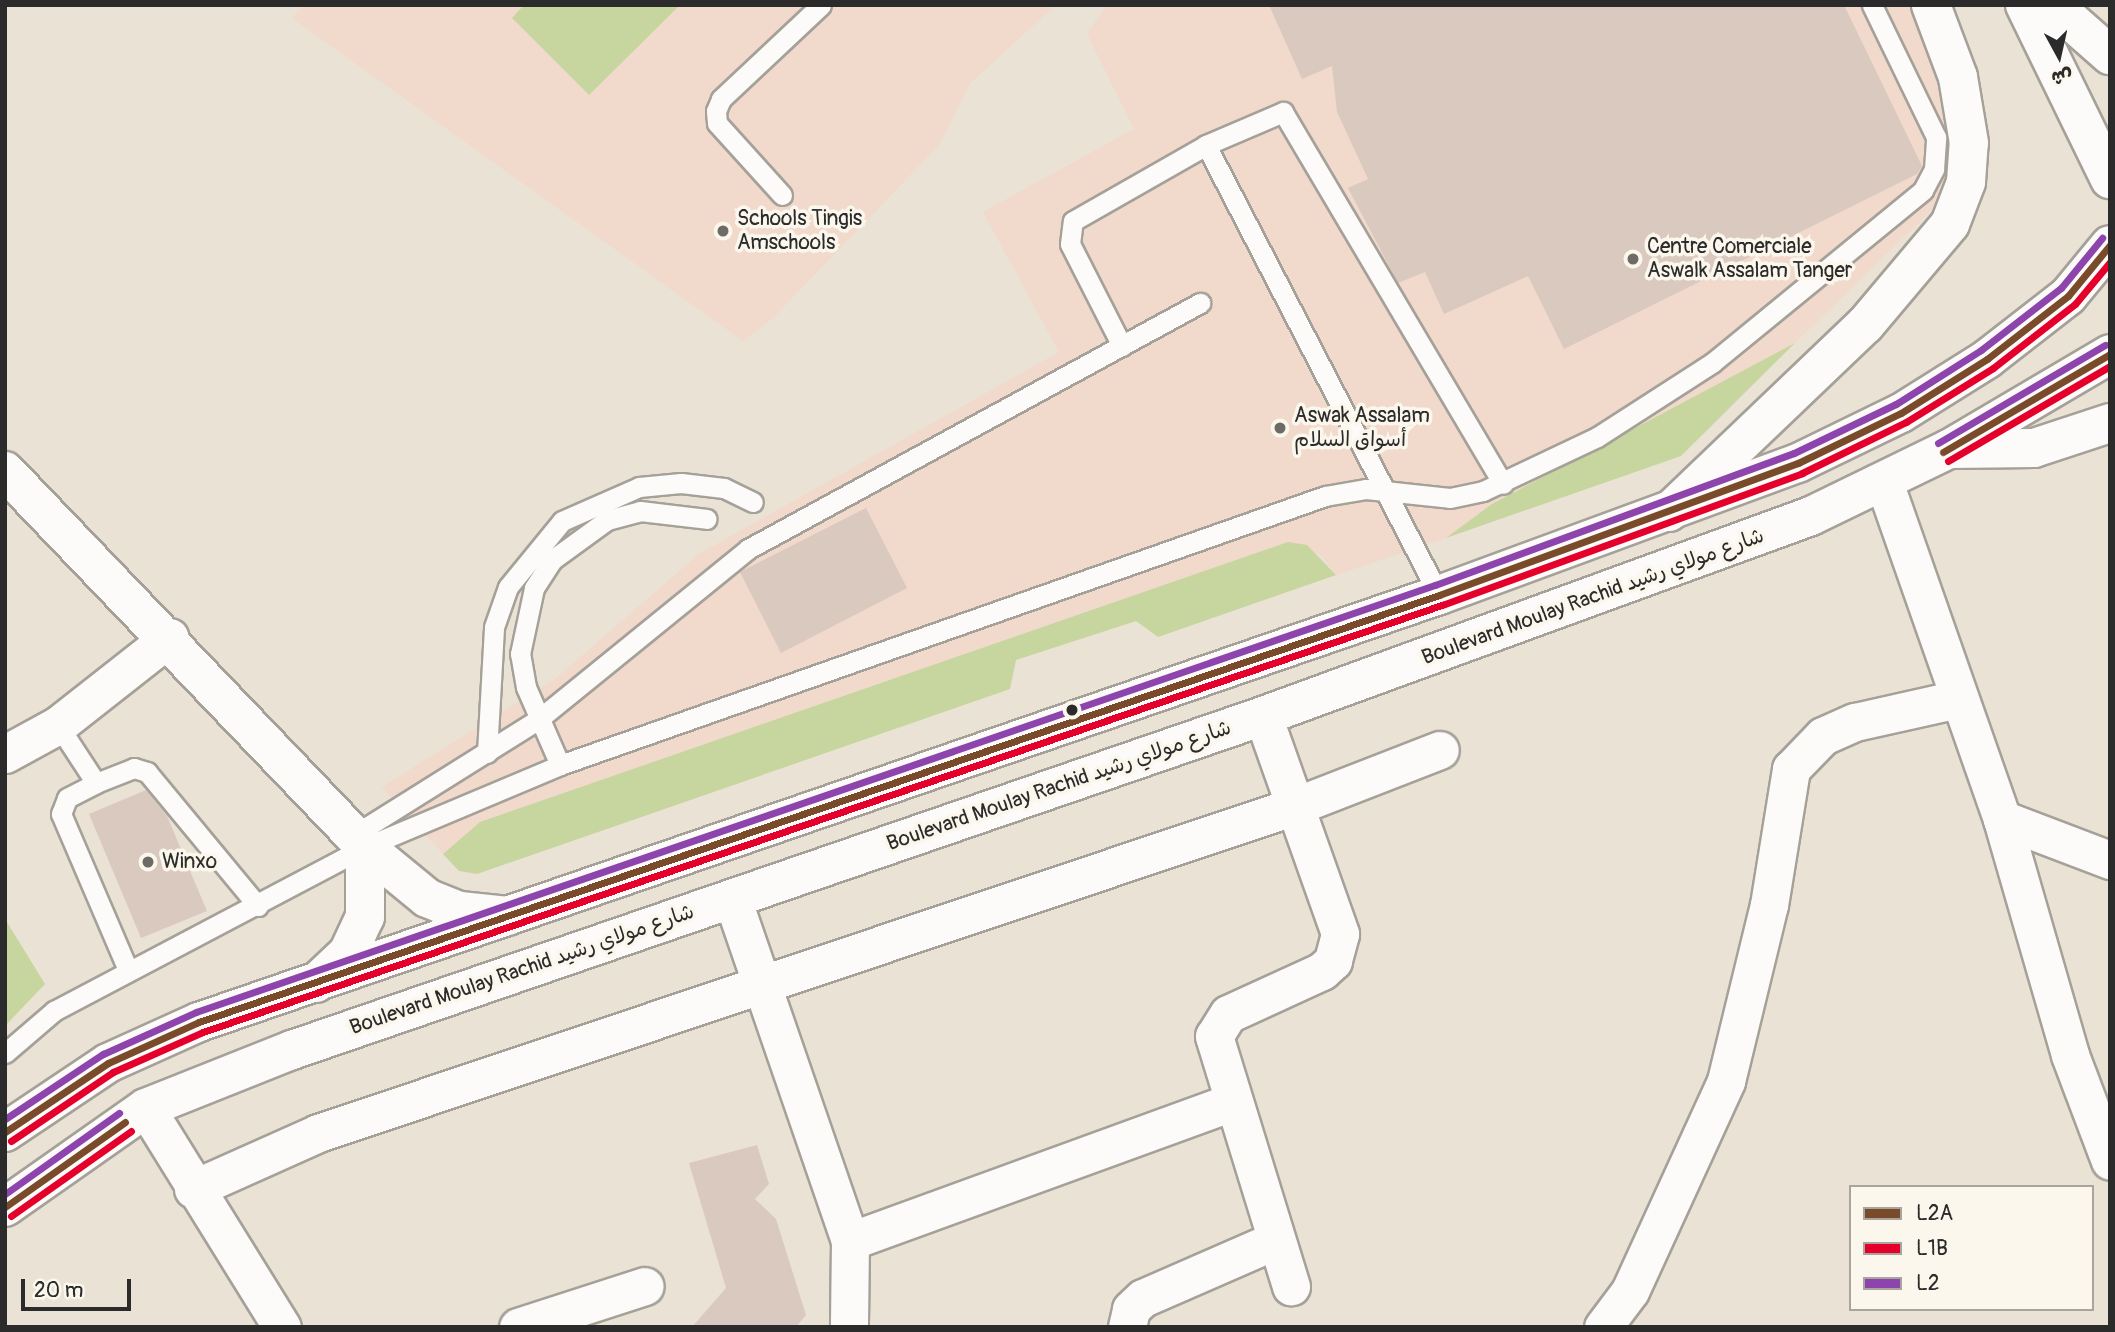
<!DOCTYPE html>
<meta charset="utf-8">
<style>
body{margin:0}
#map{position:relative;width:2115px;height:1332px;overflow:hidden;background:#eae2d4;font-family:Pangolin,"Playpen Sans Arabic",sans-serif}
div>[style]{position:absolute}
.built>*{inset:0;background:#f1d9cc}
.green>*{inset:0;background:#c7d59e}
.building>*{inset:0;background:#dac9bf}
.roads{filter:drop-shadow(2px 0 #a5a199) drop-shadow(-2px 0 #a5a199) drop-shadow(0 2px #a5a199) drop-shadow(0 -2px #a5a199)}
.service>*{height:19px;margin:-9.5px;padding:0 9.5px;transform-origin:9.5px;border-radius:9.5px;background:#fcfbf9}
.minor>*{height:37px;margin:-18.5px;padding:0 18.5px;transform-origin:18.5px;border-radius:18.5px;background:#fcfbf9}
.tertiary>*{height:38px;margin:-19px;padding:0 19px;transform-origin:19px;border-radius:19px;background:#fcfbf9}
.primary>*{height:38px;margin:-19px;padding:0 19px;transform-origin:19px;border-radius:19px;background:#fcfbf9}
.trunk>*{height:38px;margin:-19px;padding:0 19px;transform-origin:19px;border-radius:19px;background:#fcfbf9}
.bus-1>*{height:7px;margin:-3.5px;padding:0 3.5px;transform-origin:3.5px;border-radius:3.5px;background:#7a4b2a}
.bus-2>*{height:7px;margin:-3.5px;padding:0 3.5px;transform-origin:3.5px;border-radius:3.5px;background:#e4002b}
.bus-3>*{height:7px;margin:-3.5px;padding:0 3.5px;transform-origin:3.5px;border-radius:3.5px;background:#8e44ad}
.dots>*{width:19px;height:19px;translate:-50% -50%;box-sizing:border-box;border:4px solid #fbf7ec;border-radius:50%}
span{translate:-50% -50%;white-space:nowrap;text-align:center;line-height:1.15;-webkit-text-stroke:7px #fbf7ec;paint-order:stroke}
.poi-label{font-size:21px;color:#2b2b2b}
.left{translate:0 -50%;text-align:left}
.street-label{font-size:21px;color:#2b2b2b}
.frame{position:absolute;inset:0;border:7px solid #2b2b2b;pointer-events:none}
.legend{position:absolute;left:1849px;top:1185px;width:245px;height:126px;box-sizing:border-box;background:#fbf7ec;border:2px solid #a8a59f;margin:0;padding:9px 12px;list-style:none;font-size:21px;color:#2b2b2b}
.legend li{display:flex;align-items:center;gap:14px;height:35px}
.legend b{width:35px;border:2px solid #a8a59f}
.north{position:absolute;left:2024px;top:21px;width:70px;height:70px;-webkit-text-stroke:5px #fbf7ec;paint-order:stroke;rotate:172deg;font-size:19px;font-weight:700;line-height:28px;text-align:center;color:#2b2b2b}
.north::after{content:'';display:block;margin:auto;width:24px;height:32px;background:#2b2b2b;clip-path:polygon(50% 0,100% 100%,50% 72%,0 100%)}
.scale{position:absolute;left:21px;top:1279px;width:110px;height:32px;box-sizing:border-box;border:4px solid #2b2b2b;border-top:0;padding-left:9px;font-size:21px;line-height:24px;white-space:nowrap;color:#2b2b2b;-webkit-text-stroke:5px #fbf7ec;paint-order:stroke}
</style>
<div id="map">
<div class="built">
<i style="clip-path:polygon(304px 5px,1056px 5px,970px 83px,940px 144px,773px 318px,743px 341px,292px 18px)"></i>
<i style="clip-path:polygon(1107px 5px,1912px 5px,1952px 117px,1947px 185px,1940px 202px,1795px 343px,1492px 504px,1446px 538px,1336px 575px,1321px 555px,1288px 542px,480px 822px,443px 854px,382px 787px,555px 679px,699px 554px,1059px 352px,983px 212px,1134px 129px,1087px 34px)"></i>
</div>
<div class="green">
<i style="clip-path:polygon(524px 5px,680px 5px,589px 95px,512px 18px)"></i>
<i style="clip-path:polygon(1795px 343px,1681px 456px,1446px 538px,1492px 504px)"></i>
<i style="clip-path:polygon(1288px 542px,1307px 545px,1336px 575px,1158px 637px,1136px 621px,1016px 660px,1010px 689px,477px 874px,459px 871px,443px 854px,480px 822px)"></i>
<i style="clip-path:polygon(5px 919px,45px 984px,5px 1026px)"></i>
</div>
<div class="building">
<i style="clip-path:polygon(1269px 5px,1844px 5px,1922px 166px,1917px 174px,1564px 349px,1528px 276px,1444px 314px,1425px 272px,1398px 283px,1348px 188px,1368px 179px,1337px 112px,1332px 66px,1302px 79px)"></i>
<i style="clip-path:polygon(866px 508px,907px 588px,781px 653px,740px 572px)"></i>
<i style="clip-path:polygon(146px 790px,167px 816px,207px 911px,141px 938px,89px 814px)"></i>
<i style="clip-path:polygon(757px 1145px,769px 1184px,755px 1199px,776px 1219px,806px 1315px,796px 1327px,692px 1327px,726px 1288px,689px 1163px)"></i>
</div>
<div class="roads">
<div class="service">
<i style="left:1206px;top:145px;width:507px;rotate:62.63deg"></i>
<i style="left:782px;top:195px;width:97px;rotate:-132.1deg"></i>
<i style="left:717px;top:123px;width:12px;rotate:-95deg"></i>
<i style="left:716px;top:111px;width:13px;rotate:-67deg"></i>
<i style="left:721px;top:99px;width:137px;rotate:-43.2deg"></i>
<i style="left:1122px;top:346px;width:114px;rotate:-117deg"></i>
<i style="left:1070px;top:244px;width:23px;rotate:-83deg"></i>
<i style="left:1073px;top:221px;width:153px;rotate:-29.7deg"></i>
<i style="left:1206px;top:145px;width:84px;rotate:-23.2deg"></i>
<i style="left:1283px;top:112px;width:432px;rotate:59.4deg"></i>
<i style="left:58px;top:725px;width:69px;rotate:56.8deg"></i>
<i style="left:487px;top:753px;width:126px;rotate:-86.8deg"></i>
<i style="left:494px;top:627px;width:42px;rotate:-70.7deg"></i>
<i style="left:508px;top:587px;width:85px;rotate:-50.7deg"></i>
<i style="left:562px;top:521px;width:84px;rotate:-23.8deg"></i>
<i style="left:639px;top:487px;width:42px;rotate:-5.4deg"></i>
<i style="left:681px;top:483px;width:43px;rotate:6.6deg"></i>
<i style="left:724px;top:488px;width:32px;rotate:26deg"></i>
<i style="left:560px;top:765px;width:85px;rotate:-113.6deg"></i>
<i style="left:526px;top:687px;width:34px;rotate:-100deg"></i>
<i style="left:520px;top:654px;width:67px;rotate:-78deg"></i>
<i style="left:534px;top:588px;width:33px;rotate:-57deg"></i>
<i style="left:552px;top:560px;width:68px;rotate:-36deg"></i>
<i style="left:607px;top:520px;width:34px;rotate:-15deg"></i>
<i style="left:640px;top:511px;width:67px;rotate:6.8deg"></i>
<i style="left:354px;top:835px;width:218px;rotate:-32.1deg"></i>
<i style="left:539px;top:719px;width:269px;rotate:-39.1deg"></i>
<i style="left:748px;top:549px;width:515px;rotate:-28.56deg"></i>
<i style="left:128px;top:970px;width:170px;rotate:-113.2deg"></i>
<i style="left:61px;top:814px;width:17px;rotate:-69deg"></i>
<i style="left:67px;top:798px;width:33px;rotate:-27deg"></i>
<i style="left:96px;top:783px;width:41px;rotate:-21.5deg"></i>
<i style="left:134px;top:768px;width:14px;rotate:17deg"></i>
<i style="left:147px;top:772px;width:174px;rotate:50.4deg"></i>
<i style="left:5px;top:1053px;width:65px;rotate:-40.6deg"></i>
<i style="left:54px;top:1011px;width:352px;rotate:-27.8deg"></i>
<i style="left:365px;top:847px;width:212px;rotate:-22.8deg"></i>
<i style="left:560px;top:765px;width:811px;rotate:-19.37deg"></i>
<i style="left:1325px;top:496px;width:42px;rotate:-9.7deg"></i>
<i style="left:1366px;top:489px;width:84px;rotate:6.1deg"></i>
<i style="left:1450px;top:498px;width:34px;rotate:-12deg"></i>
<i style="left:1483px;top:491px;width:126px;rotate:-25.3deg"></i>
<i style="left:1597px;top:437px;width:137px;rotate:-32.8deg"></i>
<i style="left:1712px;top:363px;width:273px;rotate:-39.3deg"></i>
<i style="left:1923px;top:190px;width:24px;rotate:-62deg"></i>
<i style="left:1934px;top:169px;width:32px;rotate:-86deg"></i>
<i style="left:1936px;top:137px;width:147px;rotate:-115.9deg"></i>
</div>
<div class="minor">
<i style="left:1884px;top:482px;width:357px;rotate:70.7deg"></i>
<i style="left:2002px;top:819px;width:246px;rotate:73.9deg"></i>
<i style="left:2070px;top:1055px;width:113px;rotate:69.3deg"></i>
<i style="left:1263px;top:716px;width:231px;rotate:70.5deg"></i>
<i style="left:1340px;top:934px;width:28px;rotate:105deg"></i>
<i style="left:1333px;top:961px;width:15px;rotate:138deg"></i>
<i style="left:1322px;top:971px;width:103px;rotate:155.4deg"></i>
<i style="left:1228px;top:1014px;width:26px;rotate:122deg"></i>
<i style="left:1214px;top:1036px;width:262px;rotate:72.9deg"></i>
<i style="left:5px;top:754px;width:60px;rotate:-28.7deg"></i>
<i style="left:58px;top:725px;width:142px;rotate:-38.2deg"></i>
<i style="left:2002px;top:819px;width:116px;rotate:20.8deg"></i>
<i style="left:732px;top:898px;width:363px;rotate:71deg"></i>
<i style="left:850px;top:1241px;width:86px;rotate:90.7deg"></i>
<i style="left:146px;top:1108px;width:258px;rotate:58.2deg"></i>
<i style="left:193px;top:1189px;width:137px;rotate:-24.1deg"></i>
<i style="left:318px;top:1133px;width:1033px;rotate:-18.51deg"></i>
<i style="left:1298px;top:805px;width:152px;rotate:-21.2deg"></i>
<i style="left:850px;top:1241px;width:403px;rotate:-20deg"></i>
<i style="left:518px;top:1327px;width:133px;rotate:-17.9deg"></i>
<i style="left:1127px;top:1327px;width:18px;rotate:-77deg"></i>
<i style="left:1131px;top:1309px;width:16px;rotate:-43deg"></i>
<i style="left:1143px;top:1298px;width:145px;rotate:-23.6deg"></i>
<i style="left:1603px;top:1327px;width:45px;rotate:-53.1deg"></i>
<i style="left:1630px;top:1291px;width:231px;rotate:-65.4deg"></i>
<i style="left:1726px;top:1081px;width:181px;rotate:-76.3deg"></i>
<i style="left:1769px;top:905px;width:138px;rotate:-80.8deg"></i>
<i style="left:1791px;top:769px;width:46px;rotate:-45.9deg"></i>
<i style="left:1823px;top:736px;width:35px;rotate:-24deg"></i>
<i style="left:1855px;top:722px;width:106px;rotate:-12.6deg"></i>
</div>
<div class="tertiary">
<i style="left:5px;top:471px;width:521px;rotate:46.25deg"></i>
<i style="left:365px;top:847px;width:80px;rotate:39.4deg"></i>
<i style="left:427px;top:898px;width:35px;rotate:22deg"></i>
<i style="left:460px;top:911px;width:48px;rotate:5.9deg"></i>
<i style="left:316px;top:983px;width:44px;rotate:-43.2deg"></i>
<i style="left:348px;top:953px;width:40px;rotate:-65deg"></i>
<i style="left:365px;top:917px;width:70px;rotate:-90deg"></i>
</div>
<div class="primary">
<i style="left:5px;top:1132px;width:124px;rotate:-33.8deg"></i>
<i style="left:108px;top:1063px;width:100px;rotate:-24.3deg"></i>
<i style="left:199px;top:1022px;width:1311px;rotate:-19deg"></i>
<i style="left:1439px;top:595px;width:382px;rotate:-20.2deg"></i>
<i style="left:1798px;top:463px;width:114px;rotate:-25.9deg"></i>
<i style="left:1901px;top:413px;width:102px;rotate:-32.1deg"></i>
<i style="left:1987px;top:359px;width:103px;rotate:-37.9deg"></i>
<i style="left:2068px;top:296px;width:66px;rotate:-50.5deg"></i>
<i style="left:5px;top:1207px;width:172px;rotate:-35.1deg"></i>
<i style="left:146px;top:1108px;width:157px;rotate:-21.7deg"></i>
<i style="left:292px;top:1050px;width:1027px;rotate:-18.98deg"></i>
<i style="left:1263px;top:716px;width:583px;rotate:-20.05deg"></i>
<i style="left:1811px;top:516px;width:153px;rotate:-25.9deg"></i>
<i style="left:1949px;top:449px;width:187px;rotate:-30.5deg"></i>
</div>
<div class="trunk">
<i style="left:2025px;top:5px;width:194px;rotate:64deg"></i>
<i style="left:2053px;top:5px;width:76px;rotate:41.3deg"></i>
<i style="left:1949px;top:449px;width:85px;rotate:-0.7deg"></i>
<i style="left:2034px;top:448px;width:80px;rotate:-18.2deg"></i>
<i style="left:1669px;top:512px;width:271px;rotate:-43.7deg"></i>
<i style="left:1865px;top:325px;width:132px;rotate:-49.9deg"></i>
<i style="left:1950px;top:224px;width:45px;rotate:-69.1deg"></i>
<i style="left:1966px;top:182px;width:39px;rotate:-86deg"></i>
<i style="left:1969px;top:143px;width:67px;rotate:-99.5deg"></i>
<i style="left:1958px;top:77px;width:77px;rotate:-110.6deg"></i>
</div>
</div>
<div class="bus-1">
<i style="left:1943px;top:452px;width:194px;rotate:-30.4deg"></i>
<i style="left:5px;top:1132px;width:124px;rotate:-33.8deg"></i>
<i style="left:108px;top:1063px;width:100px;rotate:-24.3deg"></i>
<i style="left:199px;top:1022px;width:1311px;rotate:-19deg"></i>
<i style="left:1439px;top:595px;width:382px;rotate:-20.2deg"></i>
<i style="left:1798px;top:463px;width:114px;rotate:-25.9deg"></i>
<i style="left:1901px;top:413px;width:102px;rotate:-32.1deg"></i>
<i style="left:1987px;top:359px;width:103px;rotate:-37.9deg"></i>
<i style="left:2068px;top:296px;width:66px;rotate:-50.5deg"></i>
<i style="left:5px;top:1207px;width:147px;rotate:-35.3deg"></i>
</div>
<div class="bus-2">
<i style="left:1948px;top:461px;width:188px;rotate:-30.4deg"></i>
<i style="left:11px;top:1141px;width:123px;rotate:-34.1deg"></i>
<i style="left:113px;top:1072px;width:98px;rotate:-24deg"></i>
<i style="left:203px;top:1032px;width:1311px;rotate:-19.02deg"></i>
<i style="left:1442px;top:605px;width:383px;rotate:-20.1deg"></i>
<i style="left:1802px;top:473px;width:116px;rotate:-26.1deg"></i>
<i style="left:1906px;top:422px;width:102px;rotate:-31.8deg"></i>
<i style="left:1993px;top:368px;width:104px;rotate:-38deg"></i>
<i style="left:2075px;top:304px;width:55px;rotate:-50.2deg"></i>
<i style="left:11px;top:1216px;width:147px;rotate:-35.3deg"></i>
</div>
<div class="bus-3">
<i style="left:1938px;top:443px;width:194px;rotate:-30.4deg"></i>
<i style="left:5px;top:1119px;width:118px;rotate:-33.6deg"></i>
<i style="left:103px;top:1054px;width:102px;rotate:-24.3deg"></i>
<i style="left:196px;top:1012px;width:1311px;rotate:-19.02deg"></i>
<i style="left:1435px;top:585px;width:382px;rotate:-20.2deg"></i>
<i style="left:1794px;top:453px;width:113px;rotate:-25.7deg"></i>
<i style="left:1896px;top:404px;width:101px;rotate:-32.4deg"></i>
<i style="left:1981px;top:350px;width:101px;rotate:-37.8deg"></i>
<i style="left:2061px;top:288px;width:65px;rotate:-50.6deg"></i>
<i style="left:5px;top:1194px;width:140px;rotate:-35.4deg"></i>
</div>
<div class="dots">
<i style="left:723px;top:231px;background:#6e6b66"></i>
<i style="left:1633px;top:259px;background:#6e6b66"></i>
<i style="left:1280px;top:428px;background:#6e6b66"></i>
<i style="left:1072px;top:710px;background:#2b2b2b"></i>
<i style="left:148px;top:862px;background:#6e6b66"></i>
</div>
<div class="poi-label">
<span class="left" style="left:737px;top:231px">Schools Tingis<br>Amschools</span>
<span class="left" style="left:1647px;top:259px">Centre Comerciale<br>Aswalk Assalam Tanger</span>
<span class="left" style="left:1294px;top:428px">Aswak Assalam<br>أسواق السلام</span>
<span class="left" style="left:162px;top:862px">Winxo</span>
</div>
<div class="street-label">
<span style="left:1593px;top:597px;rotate:-20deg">Boulevard Moulay Rachid شارع مولاي رشيد</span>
<span style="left:1059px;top:786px;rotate:-19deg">Boulevard Moulay Rachid شارع مولاي رشيد</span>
<span style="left:522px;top:970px;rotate:-19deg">Boulevard Moulay Rachid شارع مولاي رشيد</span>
</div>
<div class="frame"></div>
<ul class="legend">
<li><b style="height:9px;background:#7a4b2a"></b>L2A</li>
<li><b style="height:9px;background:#e4002b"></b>L1B</li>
<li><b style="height:9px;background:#8e44ad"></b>L2</li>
</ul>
<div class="north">ش</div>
<div class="scale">20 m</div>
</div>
